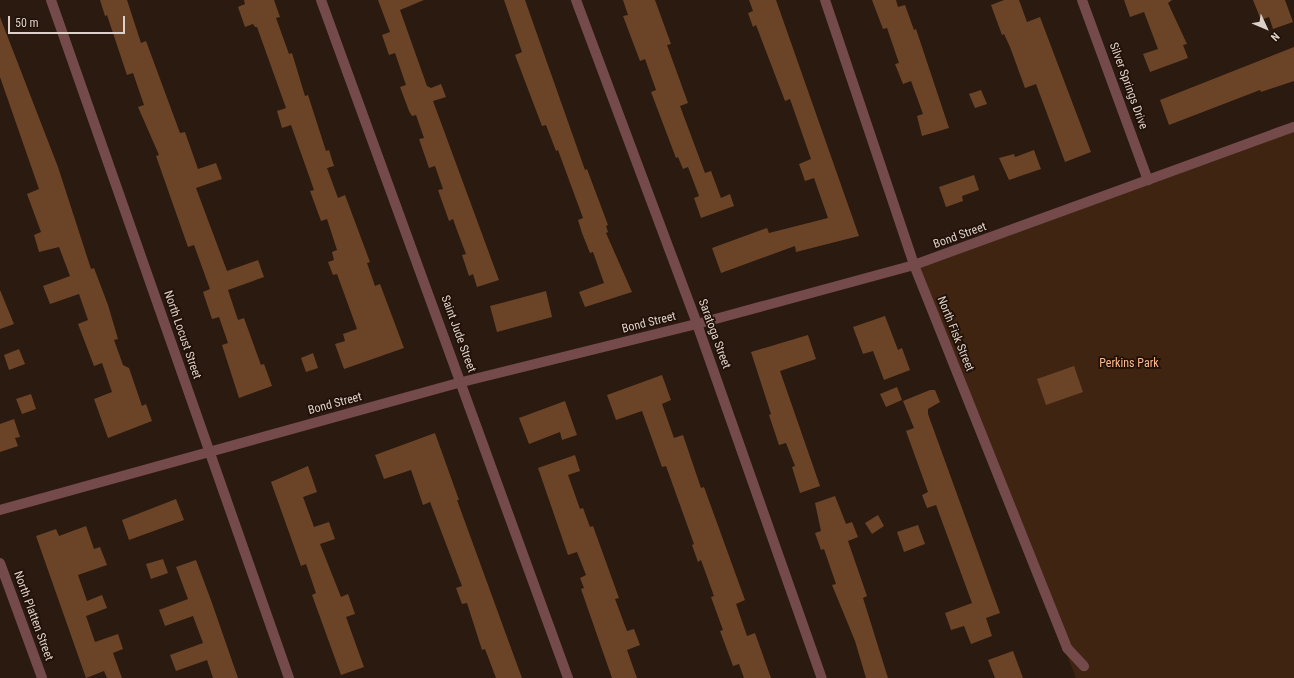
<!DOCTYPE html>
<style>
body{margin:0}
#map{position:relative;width:1294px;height:678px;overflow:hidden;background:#2b1a0f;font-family:"Roboto Condensed",sans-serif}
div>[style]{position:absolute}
.green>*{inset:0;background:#3f2411}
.building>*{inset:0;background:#6b4428}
.minor>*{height:10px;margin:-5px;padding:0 5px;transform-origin:5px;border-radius:5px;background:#744a4b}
span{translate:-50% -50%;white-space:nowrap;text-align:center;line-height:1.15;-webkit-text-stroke:3.5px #211107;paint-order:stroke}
.street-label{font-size:12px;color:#dcd0c9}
.park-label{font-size:12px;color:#fcb98c}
.north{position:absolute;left:1246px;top:8px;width:40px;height:40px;-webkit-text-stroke:3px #211107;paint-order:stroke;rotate:134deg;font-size:11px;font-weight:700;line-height:16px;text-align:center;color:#dcd0c9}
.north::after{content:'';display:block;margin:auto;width:14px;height:18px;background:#dcd0c9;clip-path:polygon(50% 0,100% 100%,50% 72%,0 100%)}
.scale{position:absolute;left:8px;top:16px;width:117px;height:18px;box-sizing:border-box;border:2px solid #dcd0c9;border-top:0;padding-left:5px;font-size:12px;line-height:14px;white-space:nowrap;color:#dcd0c9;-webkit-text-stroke:3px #211107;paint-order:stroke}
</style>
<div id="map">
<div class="green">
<i style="clip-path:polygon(1294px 128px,1294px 678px,1076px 678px,914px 265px)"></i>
</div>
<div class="building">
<i style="clip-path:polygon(100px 0,127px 0,141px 43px,146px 41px,180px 133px,185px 132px,198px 169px,216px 163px,222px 179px,196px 188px,227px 271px,258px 260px,264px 277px,228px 290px,238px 320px,244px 318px,261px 365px,264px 364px,272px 386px,239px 398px,222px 345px,228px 343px,219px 317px,212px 319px,203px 292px,210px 289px,194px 245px,188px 247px,156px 156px,159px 155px,138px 107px,144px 105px,133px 73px,127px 75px,107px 15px,105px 16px)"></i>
<i style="clip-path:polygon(244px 0,274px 0,280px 17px,276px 18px,289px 54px,292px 53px,305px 96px,308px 95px,326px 151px,329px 150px,334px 166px,327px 168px,338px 198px,345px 195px,370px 262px,367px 263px,375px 286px,380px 284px,404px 348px,344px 369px,335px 344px,345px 341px,343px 334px,357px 329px,337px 274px,333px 275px,328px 262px,334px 260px,332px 252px,337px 250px,327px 219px,321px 221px,310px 191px,314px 190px,291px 125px,282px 128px,277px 111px,286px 108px,257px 27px,255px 27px,253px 24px,245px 27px,238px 7px,245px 4px)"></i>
<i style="clip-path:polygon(378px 0,424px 0,400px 10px,427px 86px,431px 88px,441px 84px,446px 97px,433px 101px,499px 280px,477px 287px,473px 274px,469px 276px,462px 255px,466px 254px,458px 233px,453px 219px,449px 221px,438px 190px,443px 189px,435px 166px,429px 168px,419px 139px,424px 138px,416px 115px,412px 116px,409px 111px,400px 87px,406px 85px,395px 53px,389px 55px,382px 35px,390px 32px)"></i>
<i style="clip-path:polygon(504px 0,525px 0,585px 170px,587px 169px,608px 225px,606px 226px,608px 232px,606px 233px,632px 292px,585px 307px,579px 292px,604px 283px,593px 252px,590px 253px,582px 233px,578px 220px,583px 218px,558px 150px,556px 151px,546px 125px,542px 126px,515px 55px,522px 52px)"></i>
<i style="clip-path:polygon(623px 0,655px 0,671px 44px,667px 45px,688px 103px,680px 106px,705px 173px,711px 171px,721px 198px,730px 194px,734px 206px,701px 218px,694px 198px,699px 196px,688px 167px,683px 169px,678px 157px,676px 158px,651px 92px,656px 90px,645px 59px,640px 61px,623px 16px,628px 15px)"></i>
<i style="clip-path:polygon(749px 0,776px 0,859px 236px,796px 252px,795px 246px,721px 273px,712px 248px,767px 228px,769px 233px,828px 218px,814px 178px,805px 181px,799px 164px,811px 159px,790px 99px,785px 101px,756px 25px,753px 27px,748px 13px,753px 11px)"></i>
<i style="clip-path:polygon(872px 0,896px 0,898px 7px,905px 5px,914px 30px,916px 29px,949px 128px,922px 136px,917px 116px,923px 114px,911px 81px,903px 84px,895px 64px,899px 63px,887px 28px,883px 29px)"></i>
<i style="clip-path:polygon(1004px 0,1019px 0,1027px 22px,1040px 17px,1091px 152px,1065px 162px,1036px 84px,1025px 88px,1010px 47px,1004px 34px,1002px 35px,991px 5px)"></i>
<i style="clip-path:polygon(1124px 0,1172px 0,1168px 3px,1187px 44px,1183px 45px,1188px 58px,1150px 72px,1143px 54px,1158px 49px,1144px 12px,1130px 17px)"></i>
<i style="clip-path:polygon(1253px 0,1285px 0,1293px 22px,1273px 29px,1269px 17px,1261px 20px)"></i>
<i style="clip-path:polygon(0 17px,58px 167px,91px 269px,94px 268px,108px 305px,118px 339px,114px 340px,123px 365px,129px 368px,142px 406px,146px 404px,152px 421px,108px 438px,94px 399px,112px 392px,102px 363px,94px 366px,78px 324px,88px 320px,79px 294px,50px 304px,43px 286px,70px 276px,59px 247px,39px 252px,34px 235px,41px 232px,27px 194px,39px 189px,0 77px)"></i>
<i style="clip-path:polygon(1294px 47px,1294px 81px,1261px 92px,1260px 90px,1169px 125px,1160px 100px)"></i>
<i style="clip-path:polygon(981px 90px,987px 104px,975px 108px,969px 94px)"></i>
<i style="clip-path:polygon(1034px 150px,1041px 169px,1009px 180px,999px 158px,1014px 154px,1015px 157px)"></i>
<i style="clip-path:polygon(974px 175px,979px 190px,962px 196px,963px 201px,946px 207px,939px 187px)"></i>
<i style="clip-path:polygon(0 290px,14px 324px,0 329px)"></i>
<i style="clip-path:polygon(546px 291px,552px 317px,497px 332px,490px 306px)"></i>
<i style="clip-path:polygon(885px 316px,898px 350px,902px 348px,910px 370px,884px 380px,873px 351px,863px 354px,853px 327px)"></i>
<i style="clip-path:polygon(808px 335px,816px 359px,780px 371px,820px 486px,800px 493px,792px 467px,795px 466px,786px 443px,779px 445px,769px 415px,771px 414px,751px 352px)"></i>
<i style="clip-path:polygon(19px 349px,25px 364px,9px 370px,4px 355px)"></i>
<i style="clip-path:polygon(313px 353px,318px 368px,306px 372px,301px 358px)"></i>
<i style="clip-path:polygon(1074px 366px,1083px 392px,1046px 405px,1037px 379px)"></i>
<i style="clip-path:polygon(662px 375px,671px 400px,662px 404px,674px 438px,683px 435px,701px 488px,704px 487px,745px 600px,736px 604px,747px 636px,755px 633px,771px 678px,744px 678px,739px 664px,733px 666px,720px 631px,723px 630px,711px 597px,714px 596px,701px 560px,698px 562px,692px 545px,694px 544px,666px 466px,662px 467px,642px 411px,616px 420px,607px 395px)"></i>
<i style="clip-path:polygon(897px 387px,902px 400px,886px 407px,880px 394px)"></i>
<i style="clip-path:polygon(930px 390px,935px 390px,940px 402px,928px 409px,928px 414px,1000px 613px,986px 618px,992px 636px,971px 644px,964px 626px,951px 630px,945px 613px,972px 603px,936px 505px,927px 508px,922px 495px,928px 492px,906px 431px,914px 428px,903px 401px)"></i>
<i style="clip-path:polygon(31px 394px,36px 409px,22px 414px,16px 399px)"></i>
<i style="clip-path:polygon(565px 401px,577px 435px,562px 440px,560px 432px,529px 444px,519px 418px)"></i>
<i style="clip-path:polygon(14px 419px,20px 437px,15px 438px,18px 446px,0 452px,0 424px)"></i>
<i style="clip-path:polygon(435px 433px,459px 500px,457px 500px,522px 678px,496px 678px,485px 649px,482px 650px,467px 603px,462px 604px,456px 588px,462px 586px,430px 502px,423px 505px,411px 470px,384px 479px,375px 455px)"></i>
<i style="clip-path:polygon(575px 455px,580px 471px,568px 475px,580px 509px,583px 508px,590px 527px,593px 526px,619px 598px,615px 599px,627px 631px,634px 629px,640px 645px,627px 650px,637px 678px,612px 678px,581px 589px,584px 588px,580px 578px,586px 575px,577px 552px,568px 555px,538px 468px)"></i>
<i style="clip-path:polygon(308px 466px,317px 492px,303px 497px,314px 527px,329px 522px,335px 539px,320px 544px,341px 597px,348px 594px,355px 614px,346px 617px,364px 667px,341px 675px,312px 595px,316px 593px,306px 564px,301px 566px,271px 482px)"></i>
<i style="clip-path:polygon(835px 496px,846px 524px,852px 522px,858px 537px,848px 541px,867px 596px,863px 598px,888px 678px,866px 678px,855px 641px,832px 585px,836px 584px,824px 549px,821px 550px,815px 533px,821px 531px,815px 503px)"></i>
<i style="clip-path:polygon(176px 499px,184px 520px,129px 540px,122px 520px)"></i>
<i style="clip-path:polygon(878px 515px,884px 526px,872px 534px,865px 523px)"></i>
<i style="clip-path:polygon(918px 525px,925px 544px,904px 552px,897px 532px)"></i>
<i style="clip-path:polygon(86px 526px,94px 549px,100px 547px,107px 565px,78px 575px,87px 601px,102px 595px,107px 608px,86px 616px,95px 642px,118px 634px,123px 649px,113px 653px,122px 678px,107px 678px,104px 671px,86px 678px,36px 536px,56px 529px,59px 536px)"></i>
<i style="clip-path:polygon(163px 559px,168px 573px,151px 579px,146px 564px)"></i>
<i style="clip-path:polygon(196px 560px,212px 603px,238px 678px,213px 678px,207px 660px,176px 671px,170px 655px,203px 643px,193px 616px,165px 626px,159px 610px,188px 599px,176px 567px)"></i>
<i style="clip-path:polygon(1013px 651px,1023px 678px,995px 678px,988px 660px)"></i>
</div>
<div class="minor">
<i style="left:51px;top:0;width:719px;rotate:70.66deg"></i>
<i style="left:321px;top:0;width:722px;rotate:69.98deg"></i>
<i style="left:576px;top:0;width:346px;rotate:69.5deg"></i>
<i style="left:697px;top:324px;width:375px;rotate:70.6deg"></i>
<i style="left:825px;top:0;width:280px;rotate:71.4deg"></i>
<i style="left:914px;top:265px;width:412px;rotate:68.2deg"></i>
<i style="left:1067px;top:648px;width:25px;rotate:47deg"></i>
<i style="left:1082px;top:0;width:192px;rotate:69.9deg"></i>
<i style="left:0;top:510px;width:479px;rotate:-15.5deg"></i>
<i style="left:462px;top:382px;width:242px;rotate:-13.9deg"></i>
<i style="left:697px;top:324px;width:225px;rotate:-15.2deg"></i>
<i style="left:914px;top:265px;width:404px;rotate:-20deg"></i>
<i style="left:0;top:563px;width:122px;rotate:69.9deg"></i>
</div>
<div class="street-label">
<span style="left:1128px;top:86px;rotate:70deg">Silver Springs Drive</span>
<span style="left:960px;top:236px;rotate:-20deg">Bond Street</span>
<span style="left:649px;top:323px;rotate:-14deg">Bond Street</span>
<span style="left:458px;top:334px;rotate:70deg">Saint Jude Street</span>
<span style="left:714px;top:334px;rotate:70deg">Saratoga Street</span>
<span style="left:955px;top:334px;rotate:68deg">North Fisk Street</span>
<span style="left:182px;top:335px;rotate:71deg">North Locust Street</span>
<span style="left:335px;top:404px;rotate:-15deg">Bond Street</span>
<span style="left:33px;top:616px;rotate:70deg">North Platten Street</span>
</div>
<div class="park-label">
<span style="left:1129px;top:364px">Perkins Park</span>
</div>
<div class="north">N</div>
<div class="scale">50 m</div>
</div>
